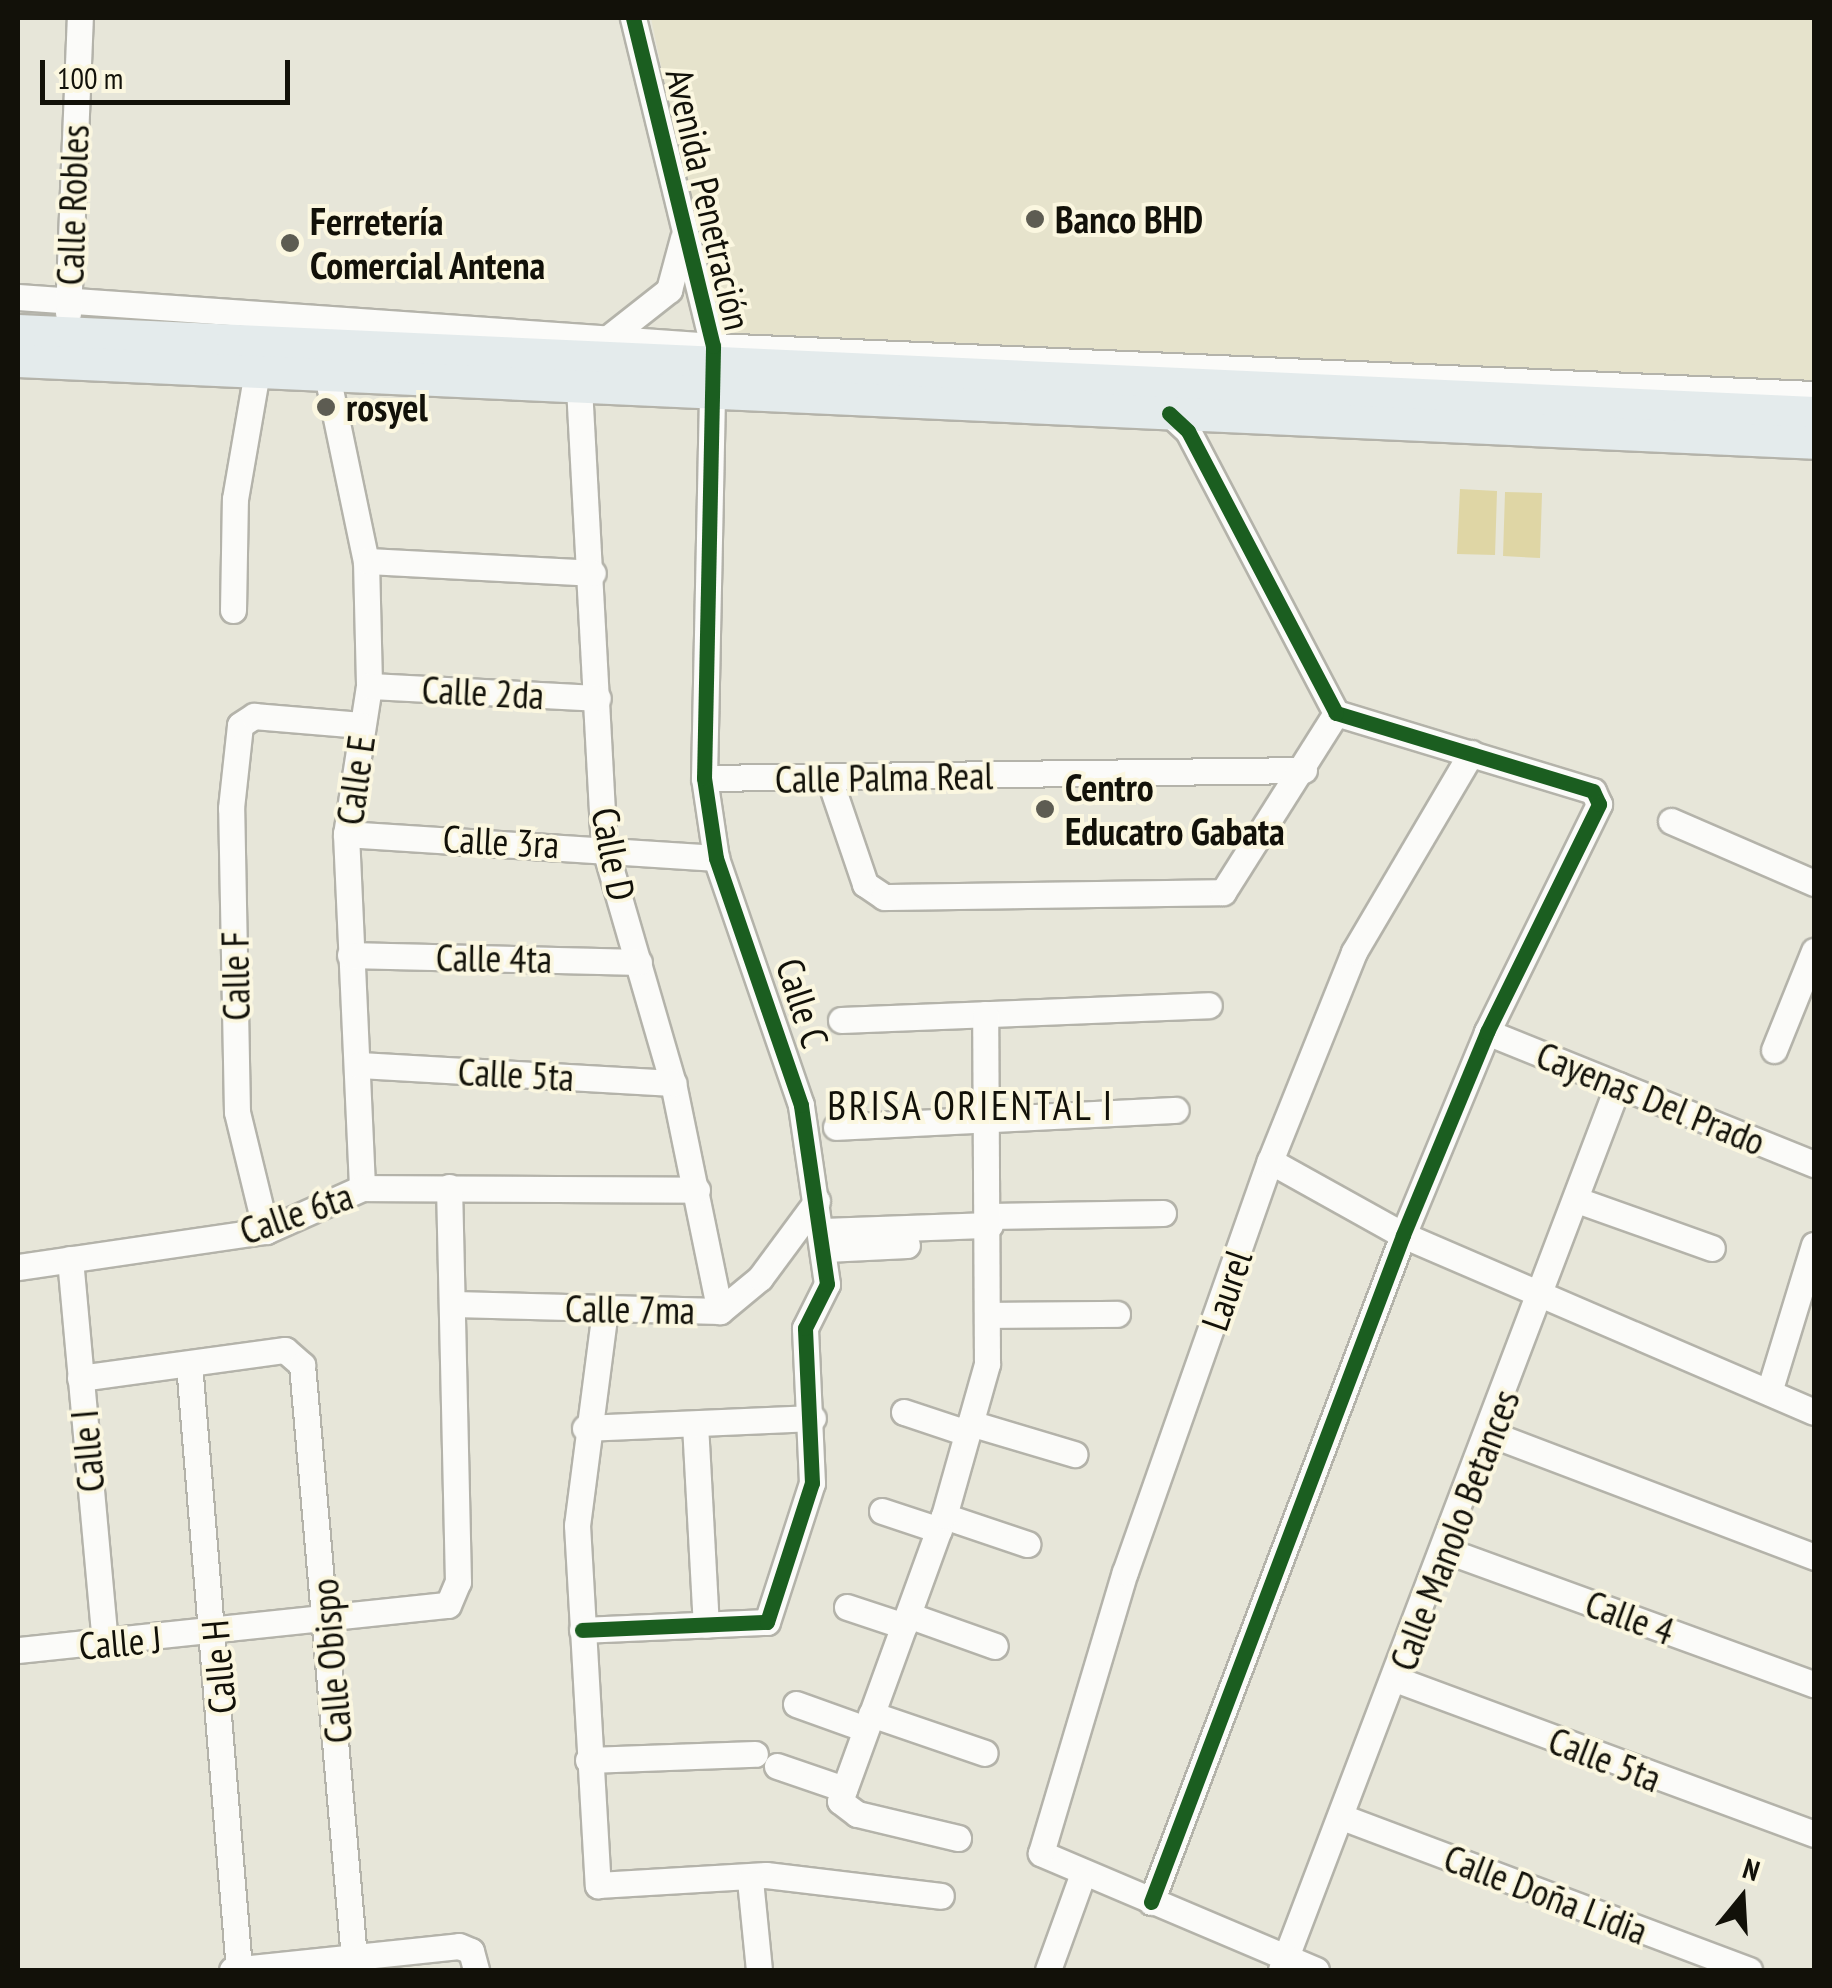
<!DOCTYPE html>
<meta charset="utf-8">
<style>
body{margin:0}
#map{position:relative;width:1832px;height:1988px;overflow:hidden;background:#e7e6d9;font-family:"PT Sans Narrow",sans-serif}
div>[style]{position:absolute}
.built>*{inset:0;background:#e6e3cc}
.green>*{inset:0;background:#dfd6a5}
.roads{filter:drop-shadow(2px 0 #b4b3aa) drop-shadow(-2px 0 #b4b3aa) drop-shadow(0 2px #b4b3aa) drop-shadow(0 -2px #b4b3aa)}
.minor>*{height:25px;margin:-12.5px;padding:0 12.5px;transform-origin:12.5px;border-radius:12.5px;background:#fbfbf9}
.major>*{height:32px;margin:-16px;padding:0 16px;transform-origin:16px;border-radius:16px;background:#e4ebec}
.cycleway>*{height:15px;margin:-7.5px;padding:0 7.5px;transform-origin:7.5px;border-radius:7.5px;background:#1b5e20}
.dots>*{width:28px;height:28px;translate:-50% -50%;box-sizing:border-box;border:5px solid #fbf7e0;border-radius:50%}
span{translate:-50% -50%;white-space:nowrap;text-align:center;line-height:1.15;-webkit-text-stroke:8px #fbf7e0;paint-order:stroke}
.street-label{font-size:38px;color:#121109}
.poi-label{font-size:38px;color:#121109;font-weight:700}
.left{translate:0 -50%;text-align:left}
.neighbourhood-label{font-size:40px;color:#121109;letter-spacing:2.5px}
.frame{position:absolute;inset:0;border:20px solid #121109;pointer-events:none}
.north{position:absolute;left:1692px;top:1848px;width:100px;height:100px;-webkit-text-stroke:8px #fbf7e0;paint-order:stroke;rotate:18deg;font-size:28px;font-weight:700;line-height:40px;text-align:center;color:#121109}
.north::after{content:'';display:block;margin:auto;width:35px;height:45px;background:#121109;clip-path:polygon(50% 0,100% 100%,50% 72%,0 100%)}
.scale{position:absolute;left:40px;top:60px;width:250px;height:45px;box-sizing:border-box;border:5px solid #121109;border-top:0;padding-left:12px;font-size:30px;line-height:35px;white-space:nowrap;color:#121109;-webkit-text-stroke:8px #fbf7e0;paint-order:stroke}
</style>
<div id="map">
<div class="built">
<i style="clip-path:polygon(651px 18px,1814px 18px,1814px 408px,723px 359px)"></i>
</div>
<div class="green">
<i style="clip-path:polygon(1460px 489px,1497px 491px,1495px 555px,1457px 554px)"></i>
<i style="clip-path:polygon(1505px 492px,1542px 493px,1540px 558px,1503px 556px)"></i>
</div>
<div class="roads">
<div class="minor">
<i style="left:18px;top:297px;width:697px;rotate:4.03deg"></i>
<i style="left:713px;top:346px;width:1102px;rotate:2.5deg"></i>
<i style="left:68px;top:313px;width:295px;rotate:-87.7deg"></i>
<i style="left:608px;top:338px;width:78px;rotate:-38.2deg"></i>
<i style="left:669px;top:290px;width:54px;rotate:-74.9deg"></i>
<i style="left:327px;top:375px;width:190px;rotate:78.2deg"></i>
<i style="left:366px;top:561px;width:125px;rotate:88.6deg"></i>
<i style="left:369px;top:686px;width:150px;rotate:98.8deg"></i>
<i style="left:346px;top:834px;width:354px;rotate:87.4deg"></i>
<i style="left:579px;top:387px;width:460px;rotate:86.9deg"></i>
<i style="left:604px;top:846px;width:247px;rotate:73.8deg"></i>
<i style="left:673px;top:1083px;width:233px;rotate:78.4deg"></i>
<i style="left:366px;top:561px;width:227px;rotate:3deg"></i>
<i style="left:233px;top:610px;width:111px;rotate:-89deg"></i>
<i style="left:235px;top:499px;width:129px;rotate:-80.2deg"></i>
<i style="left:369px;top:686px;width:229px;rotate:3deg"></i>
<i style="left:704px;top:778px;width:600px;rotate:-0.76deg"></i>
<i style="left:829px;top:778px;width:112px;rotate:71.2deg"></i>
<i style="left:865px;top:884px;width:23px;rotate:34deg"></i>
<i style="left:884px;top:897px;width:339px;rotate:-0.8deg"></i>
<i style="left:1223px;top:892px;width:212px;rotate:-57.7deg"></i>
<i style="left:1671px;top:821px;width:156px;rotate:23.4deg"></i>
<i style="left:346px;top:834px;width:371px;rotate:3.7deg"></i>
<i style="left:350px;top:955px;width:289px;rotate:1.4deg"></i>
<i style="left:841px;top:1020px;width:368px;rotate:-2.3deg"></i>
<i style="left:1487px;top:1032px;width:353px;rotate:22deg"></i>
<i style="left:1774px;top:1050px;width:107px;rotate:-68deg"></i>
<i style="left:359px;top:1065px;width:315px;rotate:3.3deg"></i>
<i style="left:836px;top:1127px;width:340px;rotate:-2.9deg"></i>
<i style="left:1270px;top:1161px;width:152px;rotate:29.1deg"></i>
<i style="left:1403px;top:1235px;width:447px;rotate:23.3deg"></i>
<i style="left:1577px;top:1200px;width:143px;rotate:19.6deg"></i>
<i style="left:990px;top:1216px;width:173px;rotate:-1deg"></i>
<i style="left:266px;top:1231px;width:122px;rotate:-103.7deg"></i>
<i style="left:237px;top:1112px;width:304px;rotate:-91.1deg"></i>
<i style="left:231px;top:808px;width:83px;rotate:-83.8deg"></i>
<i style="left:240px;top:725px;width:17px;rotate:-33deg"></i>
<i style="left:254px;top:716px;width:107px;rotate:4.8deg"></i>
<i style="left:823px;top:1231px;width:167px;rotate:-2.1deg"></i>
<i style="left:826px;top:1249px;width:81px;rotate:-2.8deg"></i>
<i style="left:70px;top:1259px;width:386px;rotate:84.8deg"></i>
<i style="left:18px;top:1267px;width:251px;rotate:-8.3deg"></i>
<i style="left:266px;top:1231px;width:105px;rotate:-24.1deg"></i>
<i style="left:362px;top:1188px;width:335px;rotate:0.3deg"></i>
<i style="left:454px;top:1304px;width:266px;rotate:1.5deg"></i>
<i style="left:720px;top:1311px;width:52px;rotate:-39.5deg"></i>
<i style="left:760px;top:1278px;width:96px;rotate:-53.5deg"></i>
<i style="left:605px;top:1310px;width:217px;rotate:97.4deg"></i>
<i style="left:577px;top:1525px;width:361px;rotate:86.7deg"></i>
<i style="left:598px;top:1885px;width:168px;rotate:-3.4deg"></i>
<i style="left:766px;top:1875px;width:176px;rotate:6.8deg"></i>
<i style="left:993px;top:1315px;width:124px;rotate:-0.5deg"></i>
<i style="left:189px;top:1364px;width:608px;rotate:85.28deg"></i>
<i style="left:80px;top:1378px;width:207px;rotate:-7.8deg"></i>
<i style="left:285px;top:1350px;width:23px;rotate:41deg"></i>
<i style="left:302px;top:1365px;width:607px;rotate:84.99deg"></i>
<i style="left:1769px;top:1392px;width:154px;rotate:-73deg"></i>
<i style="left:904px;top:1412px;width:66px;rotate:18.4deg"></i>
<i style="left:970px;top:1423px;width:109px;rotate:16.6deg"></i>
<i style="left:695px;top:1424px;width:201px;rotate:86.9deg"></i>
<i style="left:585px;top:1428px;width:228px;rotate:-2.5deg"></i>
<i style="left:1491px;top:1434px;width:346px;rotate:20.8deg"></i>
<i style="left:882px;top:1511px;width:60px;rotate:18.4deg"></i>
<i style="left:944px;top:1516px;width:88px;rotate:18.6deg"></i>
<i style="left:1445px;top:1550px;width:393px;rotate:20deg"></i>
<i style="left:847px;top:1607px;width:60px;rotate:18.4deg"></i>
<i style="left:908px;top:1615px;width:92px;rotate:19.6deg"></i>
<i style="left:582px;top:1630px;width:185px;rotate:-2.5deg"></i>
<i style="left:767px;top:1622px;width:146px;rotate:-72.1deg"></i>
<i style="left:812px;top:1483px;width:155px;rotate:-92.6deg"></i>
<i style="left:805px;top:1328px;width:49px;rotate:-63.4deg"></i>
<i style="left:827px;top:1284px;width:181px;rotate:-98.3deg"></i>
<i style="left:801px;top:1105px;width:261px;rotate:-109deg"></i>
<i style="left:716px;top:858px;width:81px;rotate:-98.5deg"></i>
<i style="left:704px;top:778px;width:432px;rotate:-88.8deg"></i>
<i style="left:713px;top:346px;width:338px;rotate:-103.7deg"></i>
<i style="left:18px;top:1650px;width:432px;rotate:-6deg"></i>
<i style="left:448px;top:1605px;width:25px;rotate:-67deg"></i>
<i style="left:458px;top:1582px;width:395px;rotate:-91.3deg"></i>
<i style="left:1398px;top:1680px;width:444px;rotate:20.3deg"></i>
<i style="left:796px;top:1704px;width:74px;rotate:19.7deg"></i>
<i style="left:871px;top:1714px;width:120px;rotate:18.9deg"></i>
<i style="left:588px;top:1760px;width:167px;rotate:-2.1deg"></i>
<i style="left:777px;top:1766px;width:71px;rotate:18.9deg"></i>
<i style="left:1342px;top:1817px;width:435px;rotate:20.6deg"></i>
<i style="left:958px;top:1838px;width:104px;rotate:-166.6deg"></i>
<i style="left:857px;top:1814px;width:21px;rotate:-143deg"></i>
<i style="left:840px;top:1801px;width:303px;rotate:-70deg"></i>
<i style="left:944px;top:1516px;width:158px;rotate:-74.2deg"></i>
<i style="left:987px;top:1364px;width:350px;rotate:-90.3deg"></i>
<i style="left:750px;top:1880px;width:90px;rotate:84.3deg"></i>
<i style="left:1151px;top:1902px;width:713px;rotate:-69.3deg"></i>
<i style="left:1403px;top:1235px;width:220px;rotate:-67.5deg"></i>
<i style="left:1487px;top:1032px;width:254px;rotate:-63.8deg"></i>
<i style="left:1599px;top:804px;width:14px;rotate:-115deg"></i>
<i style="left:1593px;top:791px;width:269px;rotate:-163.1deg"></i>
<i style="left:1336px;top:713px;width:318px;rotate:-117.7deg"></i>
<i style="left:1188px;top:431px;width:26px;rotate:-137deg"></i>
<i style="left:232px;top:1970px;width:228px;rotate:-6deg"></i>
<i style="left:459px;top:1946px;width:13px;rotate:23deg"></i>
<i style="left:471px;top:1951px;width:20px;rotate:75deg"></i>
<i style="left:1048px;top:1970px;width:100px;rotate:-70.1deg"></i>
<i style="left:1281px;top:1970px;width:947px;rotate:-69.15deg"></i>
<i style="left:1316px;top:1970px;width:299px;rotate:-157deg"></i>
<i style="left:1041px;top:1853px;width:293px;rotate:-73.4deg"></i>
<i style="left:1125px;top:1572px;width:436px;rotate:-70.6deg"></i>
<i style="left:1270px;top:1161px;width:225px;rotate:-68.1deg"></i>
<i style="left:1354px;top:952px;width:231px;rotate:-59.5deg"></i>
</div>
<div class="major">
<i style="left:18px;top:331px;width:1798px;rotate:2.61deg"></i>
<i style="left:18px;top:361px;width:1798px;rotate:2.61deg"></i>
</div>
</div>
<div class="cycleway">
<i style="left:582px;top:1630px;width:185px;rotate:-2.5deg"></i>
<i style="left:767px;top:1622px;width:146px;rotate:-72.1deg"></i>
<i style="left:812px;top:1483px;width:155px;rotate:-92.6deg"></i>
<i style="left:805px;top:1328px;width:49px;rotate:-63.4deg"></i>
<i style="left:827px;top:1284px;width:181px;rotate:-98.3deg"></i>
<i style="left:801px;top:1105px;width:261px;rotate:-109deg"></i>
<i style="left:716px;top:858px;width:81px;rotate:-98.5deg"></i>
<i style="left:704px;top:778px;width:432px;rotate:-88.8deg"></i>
<i style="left:713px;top:346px;width:338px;rotate:-103.7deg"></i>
<i style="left:1151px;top:1902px;width:713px;rotate:-69.3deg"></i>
<i style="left:1403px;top:1235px;width:220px;rotate:-67.5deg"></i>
<i style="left:1487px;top:1032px;width:254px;rotate:-63.8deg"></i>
<i style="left:1599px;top:804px;width:14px;rotate:-115deg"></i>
<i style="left:1593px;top:791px;width:269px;rotate:-163.1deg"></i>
<i style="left:1336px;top:713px;width:318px;rotate:-117.7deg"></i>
<i style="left:1188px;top:431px;width:26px;rotate:-137deg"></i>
</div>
<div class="dots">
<i style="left:1035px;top:219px;background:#5d5c52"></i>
<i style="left:290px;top:243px;background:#5d5c52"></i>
<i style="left:326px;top:407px;background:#5d5c52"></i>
<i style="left:1045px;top:809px;background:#5d5c52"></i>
</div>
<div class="street-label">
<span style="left:709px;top:199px;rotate:77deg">Avenida Penetración</span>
<span style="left:72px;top:205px;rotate:-88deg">Calle Robles</span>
<span style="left:483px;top:692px;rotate:3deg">Calle 2da</span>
<span style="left:884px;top:777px;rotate:-1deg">Calle Palma Real</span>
<span style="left:355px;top:780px;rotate:-82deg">Calle E</span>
<span style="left:501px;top:841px;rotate:3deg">Calle 3ra</span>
<span style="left:614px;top:854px;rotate:79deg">Calle D</span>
<span style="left:494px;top:958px;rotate:1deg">Calle 4ta</span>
<span style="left:235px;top:976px;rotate:-91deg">Calle F</span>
<span style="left:803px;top:1003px;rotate:72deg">Calle C</span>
<span style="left:516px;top:1074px;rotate:3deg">Calle 5ta</span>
<span style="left:1651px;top:1098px;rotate:22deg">Cayenas Del Prado</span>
<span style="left:296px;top:1213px;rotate:-19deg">Calle 6ta</span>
<span style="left:1226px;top:1290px;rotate:-71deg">Laurel</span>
<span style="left:630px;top:1309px;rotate:1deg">Calle 7ma</span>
<span style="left:87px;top:1451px;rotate:-95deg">Calle I</span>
<span style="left:1454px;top:1530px;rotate:-69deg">Calle Manolo Betances</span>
<span style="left:1630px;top:1617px;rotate:20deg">Calle 4</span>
<span style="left:120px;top:1642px;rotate:-5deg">Calle J</span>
<span style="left:331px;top:1661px;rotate:-95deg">Calle Obispo</span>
<span style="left:218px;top:1667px;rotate:-95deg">Calle H</span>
<span style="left:1605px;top:1759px;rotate:21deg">Calle 5ta</span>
<span style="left:1546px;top:1894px;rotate:21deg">Calle Doña Lidia</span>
</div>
<div class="poi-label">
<span class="left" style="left:1055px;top:219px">Banco BHD</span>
<span class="left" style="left:310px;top:243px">Ferretería<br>Comercial Antena</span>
<span class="left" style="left:346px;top:407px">rosyel</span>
<span class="left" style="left:1065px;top:809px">Centro<br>Educatro Gabata</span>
</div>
<div class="neighbourhood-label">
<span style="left:971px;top:1105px">BRISA ORIENTAL I</span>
</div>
<div class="frame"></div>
<div class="north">N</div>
<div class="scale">100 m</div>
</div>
